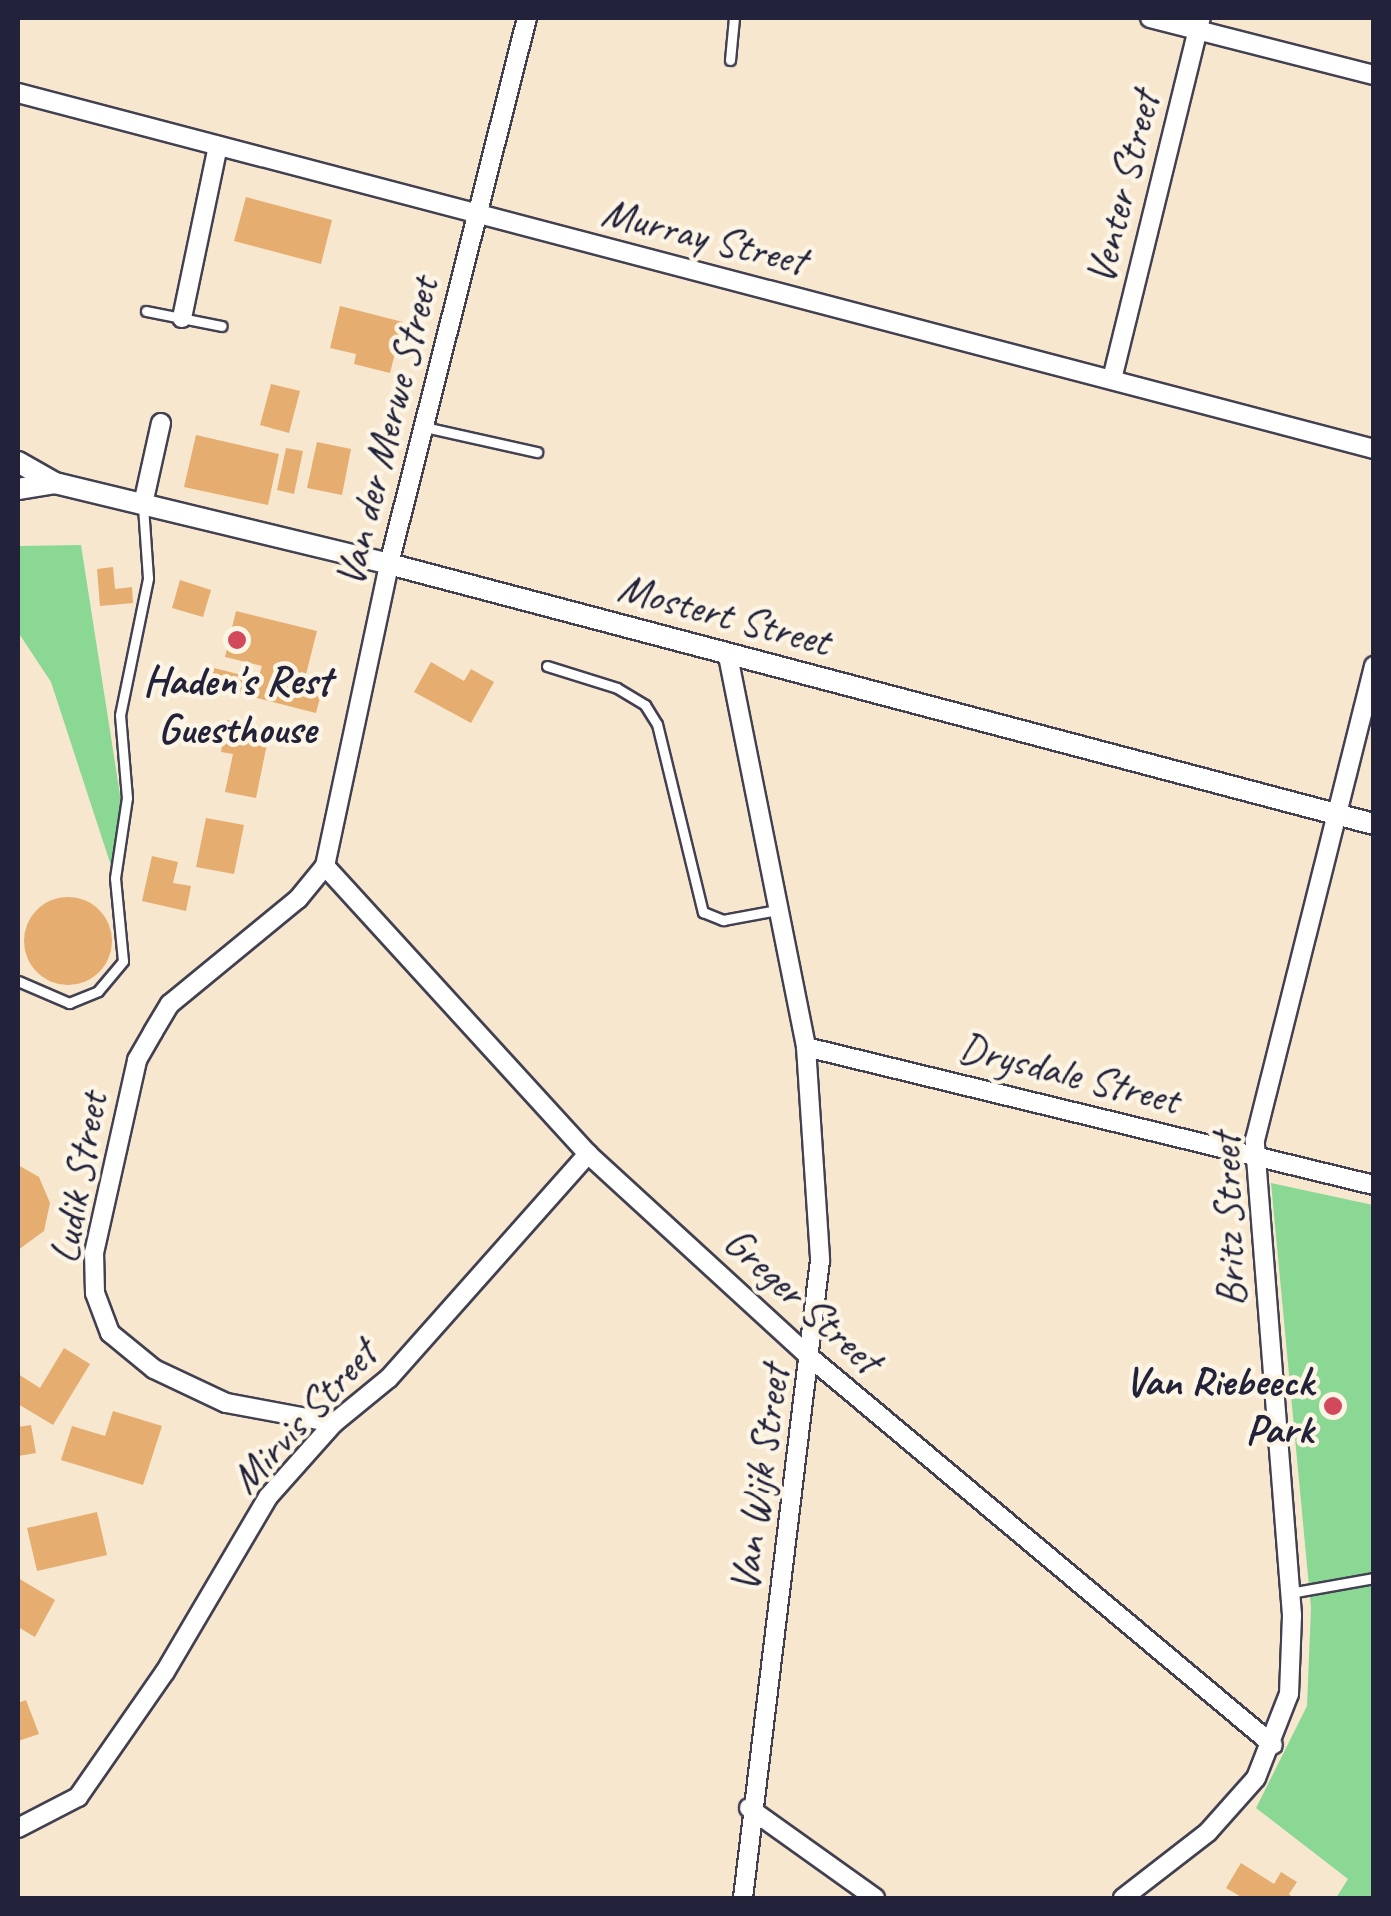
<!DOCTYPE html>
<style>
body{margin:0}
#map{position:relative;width:1391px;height:1916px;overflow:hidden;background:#f7e7cf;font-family:Caveat,sans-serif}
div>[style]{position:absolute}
.green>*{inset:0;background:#8bd895}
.building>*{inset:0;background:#e5ad6f}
.round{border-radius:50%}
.roads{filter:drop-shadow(2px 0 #424051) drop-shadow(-2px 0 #424051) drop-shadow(0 2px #424051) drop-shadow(0 -2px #424051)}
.service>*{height:9px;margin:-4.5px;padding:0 4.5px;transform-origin:4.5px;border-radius:4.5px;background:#fff}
.minor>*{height:18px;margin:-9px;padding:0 9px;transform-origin:9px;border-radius:9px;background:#fff}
.tertiary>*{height:20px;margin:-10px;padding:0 10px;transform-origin:10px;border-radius:10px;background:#fff}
.dots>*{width:28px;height:28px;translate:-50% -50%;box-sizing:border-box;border:5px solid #fcf5e5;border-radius:50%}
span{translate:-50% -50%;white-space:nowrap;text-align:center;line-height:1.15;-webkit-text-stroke:9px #fcf5e5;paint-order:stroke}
.street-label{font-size:42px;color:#22223b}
.poi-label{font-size:42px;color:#22223b;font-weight:700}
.right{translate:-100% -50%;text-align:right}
.frame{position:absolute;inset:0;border:20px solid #22223b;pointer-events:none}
</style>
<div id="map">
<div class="green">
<i style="clip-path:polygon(81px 545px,125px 827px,115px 878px,51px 682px,18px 632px,18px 546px)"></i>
<i style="clip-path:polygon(1271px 1183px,1373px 1205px,1373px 1898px,1336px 1898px,1348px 1879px,1256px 1808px,1307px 1706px,1311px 1608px)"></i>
</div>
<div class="building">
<i style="clip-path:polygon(246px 197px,332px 220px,321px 264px,234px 241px)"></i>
<i style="clip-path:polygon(340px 306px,403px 322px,390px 373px,354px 364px,356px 354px,330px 348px)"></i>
<i style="clip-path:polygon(271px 384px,300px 391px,289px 433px,260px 425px)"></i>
<i style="clip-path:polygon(196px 435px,279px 454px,268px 505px,184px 487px)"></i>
<i style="clip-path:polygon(317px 442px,351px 449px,342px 495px,307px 488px)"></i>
<i style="clip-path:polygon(286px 448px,303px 451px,294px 494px,277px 490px)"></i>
<i style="clip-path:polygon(113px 567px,115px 589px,132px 587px,133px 603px,100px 606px,97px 569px)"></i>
<i style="clip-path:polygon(180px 580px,211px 590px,203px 617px,172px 608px)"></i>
<i style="clip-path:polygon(236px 611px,317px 631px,304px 682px,323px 686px,316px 713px,210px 686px,214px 668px,258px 679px,262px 666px,225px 657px)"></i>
<i style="clip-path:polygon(431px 662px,464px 681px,471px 669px,494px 682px,471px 723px,414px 692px)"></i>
<i style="clip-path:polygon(227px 720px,270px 729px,256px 798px,225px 792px,233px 754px,221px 752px)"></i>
<i style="clip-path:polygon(206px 818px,244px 825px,234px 874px,196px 867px)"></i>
<i style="clip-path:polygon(152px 856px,178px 862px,173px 883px,191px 886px,186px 911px,142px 901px)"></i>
<i class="round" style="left:24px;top:897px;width:88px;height:88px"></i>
<i style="clip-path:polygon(18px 1165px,39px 1177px,50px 1203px,44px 1231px,18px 1250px)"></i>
<i style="clip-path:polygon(64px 1348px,90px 1364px,53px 1425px,18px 1404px,18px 1374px,40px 1388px)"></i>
<i style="clip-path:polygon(113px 1411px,162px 1426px,143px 1485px,61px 1460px,72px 1426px,105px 1436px)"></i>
<i style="clip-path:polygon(31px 1425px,36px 1453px,18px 1456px,18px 1427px)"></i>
<i style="clip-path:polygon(97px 1512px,107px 1555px,37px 1571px,27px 1528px)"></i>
<i style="clip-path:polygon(18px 1578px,55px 1600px,35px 1637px,18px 1627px)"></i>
<i style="clip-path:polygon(26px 1700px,39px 1734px,18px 1741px,18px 1703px)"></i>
<i style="clip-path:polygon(1241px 1863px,1274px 1884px,1281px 1872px,1297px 1882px,1289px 1894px,1293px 1898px,1243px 1898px,1226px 1888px)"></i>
</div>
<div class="roads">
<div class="service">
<i style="left:730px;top:60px;width:42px;rotate:-84.6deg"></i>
<i style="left:146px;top:311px;width:77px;rotate:11.2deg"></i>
<i style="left:425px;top:427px;width:115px;rotate:12.6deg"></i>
<i style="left:547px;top:666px;width:73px;rotate:17.4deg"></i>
<i style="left:617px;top:688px;width:33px;rotate:31deg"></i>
<i style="left:645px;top:705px;width:22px;rotate:58deg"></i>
<i style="left:657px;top:724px;width:194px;rotate:76.3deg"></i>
<i style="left:703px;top:912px;width:22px;rotate:22deg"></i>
<i style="left:723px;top:920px;width:55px;rotate:-10.5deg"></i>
<i style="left:18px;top:981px;width:56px;rotate:23.3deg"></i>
<i style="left:69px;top:1003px;width:31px;rotate:-22deg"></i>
<i style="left:98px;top:991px;width:39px;rotate:-50deg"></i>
<i style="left:123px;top:961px;width:83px;rotate:-95.5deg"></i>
<i style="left:115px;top:878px;width:81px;rotate:-81.5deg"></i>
<i style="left:127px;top:798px;width:83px;rotate:-94.8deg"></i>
<i style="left:120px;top:715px;width:140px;rotate:-78.4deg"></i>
<i style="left:148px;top:578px;width:71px;rotate:-94deg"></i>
<i style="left:1290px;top:1593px;width:85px;rotate:-10.1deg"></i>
</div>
<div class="minor">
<i style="left:1150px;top:18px;width:231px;rotate:14.3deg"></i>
<i style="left:18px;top:93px;width:1402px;rotate:14.71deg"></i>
<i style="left:182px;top:318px;width:176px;rotate:-78.2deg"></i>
<i style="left:1113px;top:375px;width:368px;rotate:-76.2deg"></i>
<i style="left:143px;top:504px;width:83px;rotate:-77.5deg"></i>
<i style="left:728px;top:656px;width:399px;rotate:78.7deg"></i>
<i style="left:806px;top:1047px;width:213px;rotate:86.2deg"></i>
<i style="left:820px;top:1260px;width:643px;rotate:96.88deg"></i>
<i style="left:325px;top:866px;width:390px;rotate:47.6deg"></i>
<i style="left:588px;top:1154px;width:304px;rotate:42.5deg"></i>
<i style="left:812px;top:1359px;width:601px;rotate:39.94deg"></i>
<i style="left:806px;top:1047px;width:585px;rotate:13.66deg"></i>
<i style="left:334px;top:1423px;width:110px;rotate:-169.5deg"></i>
<i style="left:226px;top:1403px;width:80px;rotate:-154.7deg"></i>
<i style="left:154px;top:1369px;width:57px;rotate:-140.7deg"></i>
<i style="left:110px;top:1333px;width:43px;rotate:-110.6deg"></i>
<i style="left:95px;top:1293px;width:40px;rotate:-91.4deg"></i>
<i style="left:94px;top:1253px;width:198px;rotate:-77.4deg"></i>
<i style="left:137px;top:1060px;width:32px;rotate:-60deg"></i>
<i style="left:153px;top:1032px;width:33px;rotate:-59deg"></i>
<i style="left:170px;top:1004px;width:166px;rotate:-39.4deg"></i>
<i style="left:298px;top:899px;width:43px;rotate:-50.7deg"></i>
<i style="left:325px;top:866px;width:309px;rotate:-78deg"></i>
<i style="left:389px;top:564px;width:563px;rotate:-75.82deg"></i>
<i style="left:749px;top:1808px;width:155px;rotate:35.5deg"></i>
<i style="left:18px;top:1828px;width:68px;rotate:-27.3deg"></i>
<i style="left:78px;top:1797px;width:152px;rotate:-55.2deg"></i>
<i style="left:165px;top:1672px;width:203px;rotate:-59.5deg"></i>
<i style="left:268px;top:1497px;width:99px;rotate:-48.3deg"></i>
<i style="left:334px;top:1423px;width:71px;rotate:-39.3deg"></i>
<i style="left:389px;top:1378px;width:300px;rotate:-48.4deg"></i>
<i style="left:1123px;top:1898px;width:108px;rotate:-37.8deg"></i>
<i style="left:1208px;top:1832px;width:72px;rotate:-48.4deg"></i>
<i style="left:1256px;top:1778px;width:90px;rotate:-68.6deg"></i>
<i style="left:1289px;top:1694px;width:79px;rotate:-87.8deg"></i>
<i style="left:1292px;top:1615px;width:476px;rotate:-94.5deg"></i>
<i style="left:1255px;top:1140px;width:489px;rotate:-75.9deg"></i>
</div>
<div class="tertiary">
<i style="left:18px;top:462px;width:43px;rotate:29.6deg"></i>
<i style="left:55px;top:483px;width:344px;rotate:13.6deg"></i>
<i style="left:389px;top:564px;width:1019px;rotate:14.79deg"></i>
<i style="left:18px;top:489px;width:37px;rotate:-9deg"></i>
</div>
</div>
<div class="dots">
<i style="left:237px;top:640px;background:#d1495b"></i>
<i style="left:1333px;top:1406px;background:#d1495b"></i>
</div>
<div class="street-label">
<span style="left:1123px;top:188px;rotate:-76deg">Venter Street</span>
<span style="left:704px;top:237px;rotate:14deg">Murray Street</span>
<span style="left:387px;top:432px;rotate:-76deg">Van der Merwe Street</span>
<span style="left:724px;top:615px;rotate:15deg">Mostert Street</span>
<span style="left:1069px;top:1074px;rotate:14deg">Drysdale Street</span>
<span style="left:79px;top:1178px;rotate:-80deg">Ludik Street</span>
<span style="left:1229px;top:1220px;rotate:-92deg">Britz Street</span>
<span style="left:802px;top:1301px;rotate:42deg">Greger Street</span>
<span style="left:304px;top:1417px;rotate:-47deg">Mirvis Street</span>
<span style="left:760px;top:1479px;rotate:-82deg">Van Wijk Street</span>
</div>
<div class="poi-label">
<span style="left:237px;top:705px">Haden's Rest<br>Guesthouse</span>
<span class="right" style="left:1313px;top:1406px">Van Riebeeck<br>Park</span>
</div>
<div class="frame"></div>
</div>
